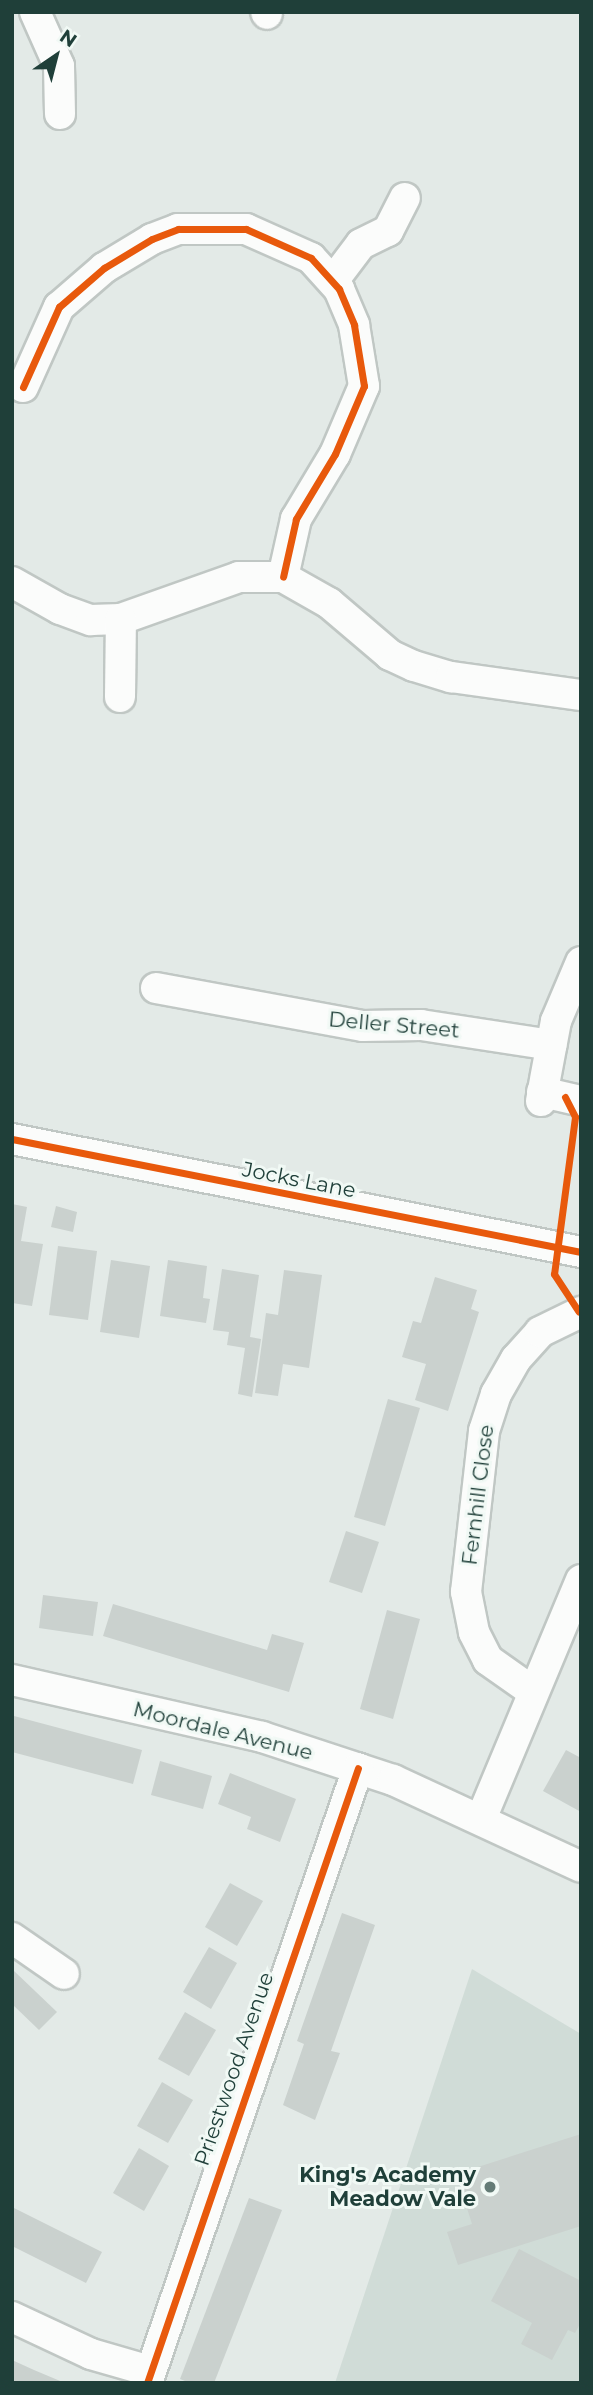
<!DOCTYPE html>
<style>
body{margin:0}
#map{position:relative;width:593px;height:2395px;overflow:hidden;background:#e3eae7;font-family:Montserrat,sans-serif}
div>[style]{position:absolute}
.built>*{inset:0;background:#d0dcd7}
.building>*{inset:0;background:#cad1ce}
.roads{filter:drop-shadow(2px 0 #c0c7c4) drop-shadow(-2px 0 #c0c7c4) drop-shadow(0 2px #c0c7c4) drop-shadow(0 -2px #c0c7c4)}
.minor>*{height:30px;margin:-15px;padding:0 15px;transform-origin:15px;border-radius:15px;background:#fbfcfb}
.cycleway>*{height:7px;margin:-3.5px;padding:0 3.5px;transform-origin:3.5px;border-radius:3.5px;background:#e8590c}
.dots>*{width:19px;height:19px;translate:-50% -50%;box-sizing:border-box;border:4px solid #f1f9f5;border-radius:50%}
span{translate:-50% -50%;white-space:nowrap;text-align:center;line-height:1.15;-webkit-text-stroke:6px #f1f9f5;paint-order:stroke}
.street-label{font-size:21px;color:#1f3f39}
.poi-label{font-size:21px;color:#1f3f39;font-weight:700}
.right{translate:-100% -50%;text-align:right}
.frame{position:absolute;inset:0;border:14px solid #1f3f39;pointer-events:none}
.north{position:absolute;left:21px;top:21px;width:70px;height:70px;-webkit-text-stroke:5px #f1f9f5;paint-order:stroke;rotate:35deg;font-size:19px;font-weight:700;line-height:28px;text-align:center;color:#1f3f39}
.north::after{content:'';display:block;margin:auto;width:24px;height:32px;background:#1f3f39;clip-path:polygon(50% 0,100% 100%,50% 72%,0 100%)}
</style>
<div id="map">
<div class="built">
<i style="clip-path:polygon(472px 1969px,581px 2034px,581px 2383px,335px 2383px)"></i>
</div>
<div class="building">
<i style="clip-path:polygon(12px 1204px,27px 1207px,21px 1241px,43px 1244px,32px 1306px,12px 1303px)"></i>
<i style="clip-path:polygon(56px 1206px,77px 1212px,73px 1232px,51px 1227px)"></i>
<i style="clip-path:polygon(58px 1246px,97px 1251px,88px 1320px,49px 1315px)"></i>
<i style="clip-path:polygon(111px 1260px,150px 1266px,139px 1338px,100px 1332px)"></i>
<i style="clip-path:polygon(168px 1260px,207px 1266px,203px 1298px,210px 1299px,206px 1323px,160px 1316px)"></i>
<i style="clip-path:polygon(222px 1269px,259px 1275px,250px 1337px,261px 1339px,252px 1397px,238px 1394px,245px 1348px,227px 1345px,229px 1332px,213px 1330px)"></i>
<i style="clip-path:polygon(284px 1270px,322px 1275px,309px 1368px,283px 1364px,278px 1396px,255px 1393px,266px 1313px,278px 1315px)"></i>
<i style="clip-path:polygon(435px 1277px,477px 1290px,471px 1309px,479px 1312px,448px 1411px,415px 1400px,426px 1364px,402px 1357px,413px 1321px,421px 1323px)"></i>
<i style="clip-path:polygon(388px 1399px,420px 1408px,385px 1526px,354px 1517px)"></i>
<i style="clip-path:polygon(346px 1531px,379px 1542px,362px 1593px,329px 1582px)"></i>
<i style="clip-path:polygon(43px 1595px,98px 1602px,93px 1636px,39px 1628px)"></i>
<i style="clip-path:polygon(113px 1604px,267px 1650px,272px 1634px,304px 1643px,289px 1692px,103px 1636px)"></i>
<i style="clip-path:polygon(387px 1610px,420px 1619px,393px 1719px,360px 1709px)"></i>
<i style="clip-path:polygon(14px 1716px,142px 1750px,133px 1784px,12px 1752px)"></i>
<i style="clip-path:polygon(566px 1750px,581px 1758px,581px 1812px,543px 1791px)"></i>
<i style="clip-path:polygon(160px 1761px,212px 1776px,203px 1809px,151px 1795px)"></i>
<i style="clip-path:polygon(230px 1773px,296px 1799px,280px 1842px,247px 1829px,251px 1817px,218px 1804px)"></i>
<i style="clip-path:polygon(230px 1883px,263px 1901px,237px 1946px,205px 1927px)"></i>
<i style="clip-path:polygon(342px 1913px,375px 1925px,331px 2051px,340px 2053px,315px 2120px,283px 2105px,304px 2044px,297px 2041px)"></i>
<i style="clip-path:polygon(209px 1947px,237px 1963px,211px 2009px,183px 1992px)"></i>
<i style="clip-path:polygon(12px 1969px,57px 2012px,39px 2030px,12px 2004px)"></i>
<i style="clip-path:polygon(185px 2012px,216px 2030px,189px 2076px,158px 2059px)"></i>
<i style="clip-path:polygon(162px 2082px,193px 2100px,168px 2143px,137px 2126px)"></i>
<i style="clip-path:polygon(581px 2134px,581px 2226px,458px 2265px,447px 2232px,472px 2224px,456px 2174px)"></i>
<i style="clip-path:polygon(139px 2148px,169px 2166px,144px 2211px,113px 2193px)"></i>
<i style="clip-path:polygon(249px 2198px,282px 2210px,214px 2383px,190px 2383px,180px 2379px)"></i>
<i style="clip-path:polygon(12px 2207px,102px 2252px,86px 2283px,12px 2246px)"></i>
<i style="clip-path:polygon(519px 2249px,581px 2281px,581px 2322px,575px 2333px,568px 2330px,552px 2360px,521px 2344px,532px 2323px,491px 2301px)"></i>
<i style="clip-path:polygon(12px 2360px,34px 2370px,65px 2383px,12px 2383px)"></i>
</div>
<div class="roads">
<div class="minor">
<i style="left:35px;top:12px;width:59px;rotate:66deg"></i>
<i style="left:59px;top:66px;width:48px;rotate:88.8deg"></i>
<i style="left:266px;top:12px;width:2px;rotate:63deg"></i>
<i style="left:333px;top:281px;width:46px;rotate:-52.9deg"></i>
<i style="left:361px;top:244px;width:30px;rotate:-26deg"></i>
<i style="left:388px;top:231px;width:37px;rotate:-63deg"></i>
<i style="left:23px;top:387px;width:88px;rotate:-65.8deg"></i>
<i style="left:59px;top:307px;width:60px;rotate:-40.9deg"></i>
<i style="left:104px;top:268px;width:56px;rotate:-31.1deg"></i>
<i style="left:152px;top:239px;width:28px;rotate:-21deg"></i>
<i style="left:178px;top:229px;width:68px"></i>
<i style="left:246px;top:229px;width:71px;rotate:24deg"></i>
<i style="left:311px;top:258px;width:42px;rotate:47.9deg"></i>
<i style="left:339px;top:289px;width:39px;rotate:67deg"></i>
<i style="left:354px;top:325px;width:62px;rotate:80.7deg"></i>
<i style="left:364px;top:386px;width:74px;rotate:113.1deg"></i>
<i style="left:335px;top:454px;width:76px;rotate:121deg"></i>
<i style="left:296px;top:519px;width:59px;rotate:102.6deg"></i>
<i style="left:12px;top:582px;width:55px;rotate:29.4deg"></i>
<i style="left:60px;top:609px;width:33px;rotate:20deg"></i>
<i style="left:91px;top:620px;width:30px;rotate:-2deg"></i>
<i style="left:121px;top:619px;width:125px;rotate:-19.6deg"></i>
<i style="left:239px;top:577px;width:44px"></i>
<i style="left:283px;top:577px;width:53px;rotate:29.5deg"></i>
<i style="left:329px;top:603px;width:80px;rotate:40.4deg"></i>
<i style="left:390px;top:655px;width:26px;rotate:25deg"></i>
<i style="left:414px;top:666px;width:39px;rotate:17deg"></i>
<i style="left:451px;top:677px;width:131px;rotate:7.9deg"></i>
<i style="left:120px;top:697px;width:78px;rotate:-89.3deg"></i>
<i style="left:156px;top:988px;width:210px;rotate:10.4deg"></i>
<i style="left:363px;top:1026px;width:58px;rotate:-1deg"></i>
<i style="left:421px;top:1025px;width:132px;rotate:8.7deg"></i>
<i style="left:542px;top:1092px;width:40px;rotate:13deg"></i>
<i style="left:541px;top:1101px;width:81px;rotate:-79.4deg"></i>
<i style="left:556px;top:1021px;width:64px;rotate:-67deg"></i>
<i style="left:12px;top:1139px;width:580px;rotate:11.23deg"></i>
<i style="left:12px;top:1680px;width:256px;rotate:12.8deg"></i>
<i style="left:262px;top:1737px;width:138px;rotate:18.2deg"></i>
<i style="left:393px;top:1780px;width:207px;rotate:24.8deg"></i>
<i style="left:532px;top:1691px;width:54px;rotate:-144.8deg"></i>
<i style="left:488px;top:1660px;width:31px;rotate:-117deg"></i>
<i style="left:474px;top:1632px;width:41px;rotate:-101.3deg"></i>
<i style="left:466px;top:1592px;width:162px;rotate:-83.6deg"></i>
<i style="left:484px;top:1431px;width:39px;rotate:-72deg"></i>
<i style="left:496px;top:1394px;width:40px;rotate:-60.3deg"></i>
<i style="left:516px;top:1359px;width:36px;rotate:-48deg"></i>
<i style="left:540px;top:1332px;width:46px;rotate:-26deg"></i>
<i style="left:481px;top:1819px;width:259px;rotate:-67.3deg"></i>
<i style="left:12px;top:1938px;width:63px;rotate:34.7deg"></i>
<i style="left:12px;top:2317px;width:87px;rotate:25.1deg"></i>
<i style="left:91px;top:2354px;width:61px;rotate:16.1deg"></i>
<i style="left:147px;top:2383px;width:650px;rotate:-71.06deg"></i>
</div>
</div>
<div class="cycleway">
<i style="left:23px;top:387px;width:88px;rotate:-65.8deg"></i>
<i style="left:59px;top:307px;width:60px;rotate:-40.9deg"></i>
<i style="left:104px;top:268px;width:56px;rotate:-31.1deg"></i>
<i style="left:152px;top:239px;width:28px;rotate:-21deg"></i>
<i style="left:178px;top:229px;width:68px"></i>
<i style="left:246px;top:229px;width:71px;rotate:24deg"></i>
<i style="left:311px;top:258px;width:42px;rotate:47.9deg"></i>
<i style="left:339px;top:289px;width:39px;rotate:67deg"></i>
<i style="left:354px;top:325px;width:62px;rotate:80.7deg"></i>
<i style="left:364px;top:386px;width:74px;rotate:113.1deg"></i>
<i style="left:335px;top:454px;width:76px;rotate:121deg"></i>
<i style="left:296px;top:519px;width:59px;rotate:102.6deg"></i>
<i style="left:565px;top:1097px;width:22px;rotate:63deg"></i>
<i style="left:575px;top:1117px;width:158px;rotate:97.6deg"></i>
<i style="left:554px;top:1274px;width:45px;rotate:56.7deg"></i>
<i style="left:12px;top:1139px;width:580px;rotate:11.23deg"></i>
<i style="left:147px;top:2383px;width:650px;rotate:-71.06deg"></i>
</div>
<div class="dots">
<i style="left:490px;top:2187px;background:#647b76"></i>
</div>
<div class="street-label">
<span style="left:394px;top:1025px;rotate:5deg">Deller Street</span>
<span style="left:299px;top:1180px;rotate:11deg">Jocks Lane</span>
<span style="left:478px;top:1495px;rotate:-83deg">Fernhill Close</span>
<span style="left:223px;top:1731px;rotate:14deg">Moordale Avenue</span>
<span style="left:234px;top:2069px;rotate:-71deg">Priestwood Avenue</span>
</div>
<div class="poi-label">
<span class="right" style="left:476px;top:2187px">King's Academy<br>Meadow Vale</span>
</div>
<div class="frame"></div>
<div class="north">N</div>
</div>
